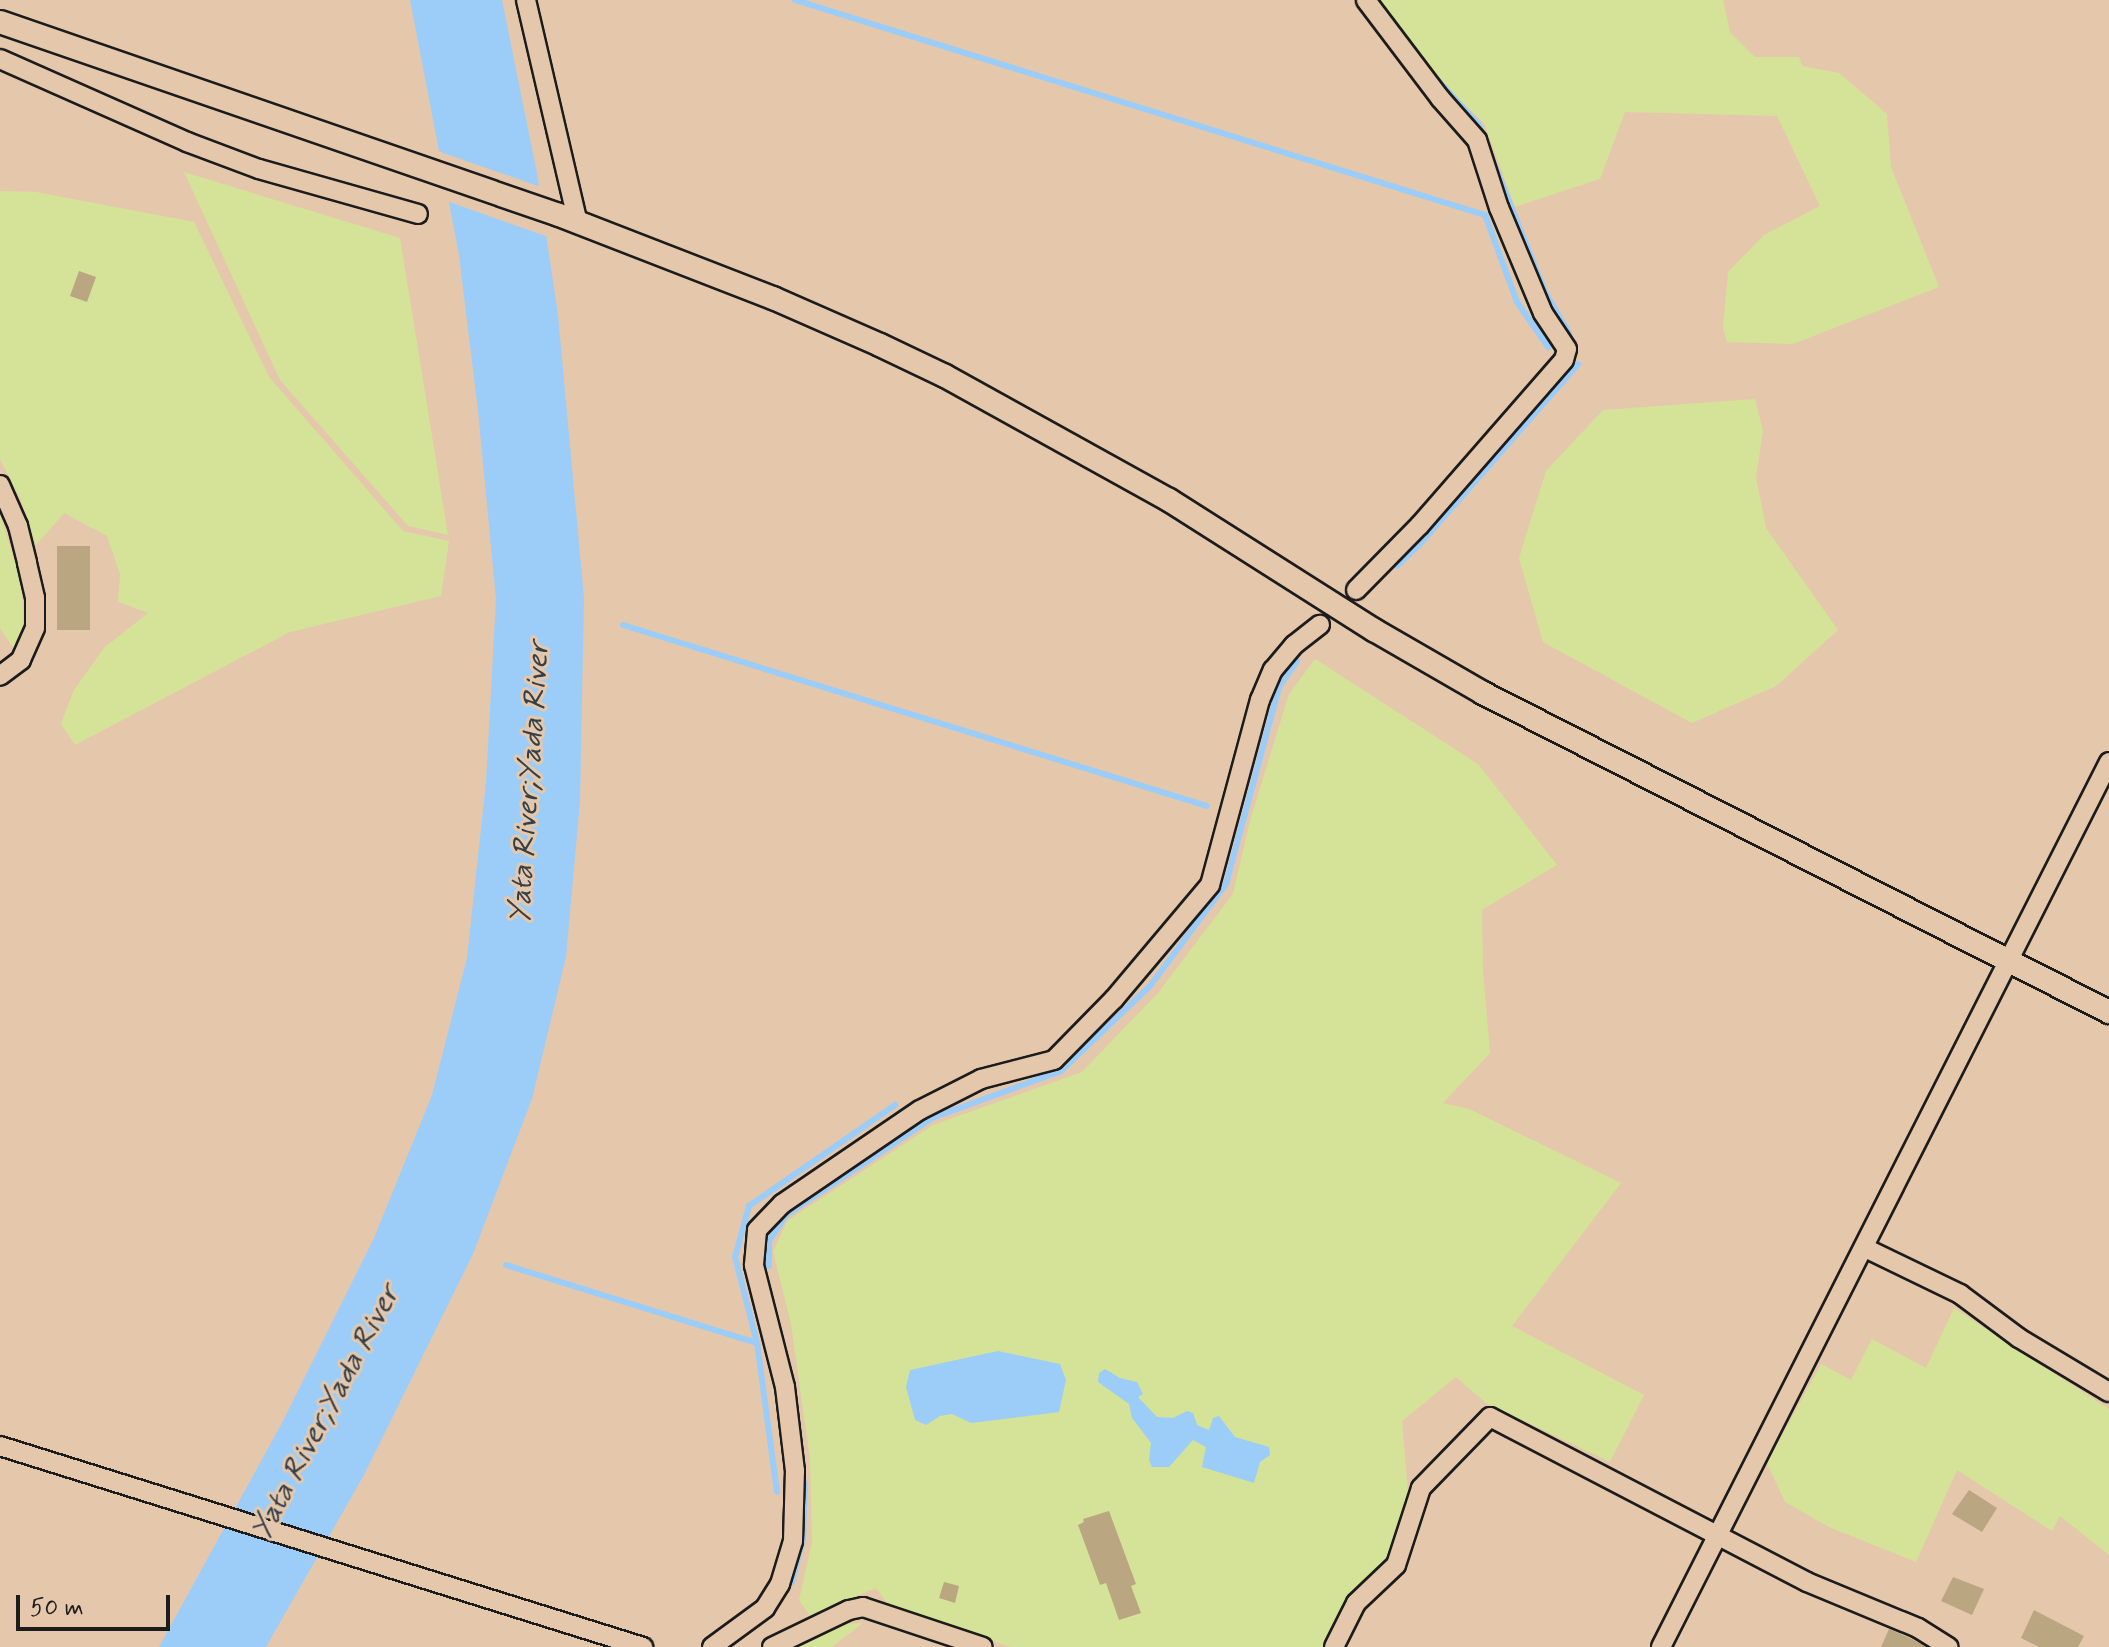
<!DOCTYPE html>
<style>
body{margin:0}
#map{position:relative;width:2109px;height:1647px;overflow:hidden;background:#e5c8ac;font-family:Mynerve,sans-serif}
div>[style]{position:absolute}
.green>*{inset:0;background:#d4e397}
.water>*{inset:0;background:#9bcdf8}
.pier>*{inset:0;background:#e5c8ac}
.stream>*{height:6px;margin:-3px;padding:0 3px;transform-origin:3px;border-radius:3px;background:#9bcdf8}
.building>*{inset:0;background:#baa681}
.roads{filter:drop-shadow(2px 0 #1c1c1c) drop-shadow(-2px 0 #1c1c1c) drop-shadow(0 2px #1c1c1c) drop-shadow(0 -2px #1c1c1c)}
.minor>*{height:18px;margin:-9px;padding:0 9px;transform-origin:9px;border-radius:9px;background:#e5c8ac}
.tertiary>*{height:22px;margin:-11px;padding:0 11px;transform-origin:11px;border-radius:11px;background:#e5c8ac}
span{translate:-50% -50%;white-space:nowrap;text-align:center;line-height:1.15;-webkit-text-stroke:6px #e5c8ac;paint-order:stroke}
.water-label{font-size:30px;color:#353f48;font-style:italic}
.scale{position:absolute;left:16px;top:1595px;width:154px;height:36px;box-sizing:border-box;border:4px solid #1c1c1c;border-top:0;padding-left:10px;font-size:24px;line-height:28px;white-space:nowrap;color:#1c1c1c;-webkit-text-stroke:6px #e5c8ac;paint-order:stroke}
</style>
<div id="map">
<div class="green">
<i style="clip-path:polygon(1380px 0,1723px 0,1730px 32px,1755px 57px,1799px 57px,1802px 66px,1839px 73px,1887px 114px,1891px 167px,1939px 287px,1793px 344px,1727px 342px,1723px 328px,1728px 272px,1764px 235px,1820px 206px,1777px 116px,1625px 112px,1600px 179px,1515px 207px,1484px 123px,1430px 72px)"></i>
<i style="clip-path:polygon(184px 172px,400px 238px,448px 535px,408px 526px,280px 380px)"></i>
<i style="clip-path:polygon(0 191px,36px 192px,194px 222px,269px 377px,403px 531px,449px 541px,441px 596px,290px 632px,75px 745px,61px 724px,74px 690px,104px 648px,148px 613px,118px 602px,120px 574px,107px 536px,64px 513px,36px 545px,20px 498px,0 459px)"></i>
<i style="clip-path:polygon(1755px 399px,1763px 431px,1756px 477px,1766px 528px,1838px 630px,1776px 686px,1692px 723px,1543px 642px,1519px 558px,1546px 471px,1603px 410px)"></i>
<i style="clip-path:polygon(0 515px,22px 584px,23px 626px,14px 649px,0 628px)"></i>
<i style="clip-path:polygon(1315px 659px,1478px 764px,1557px 865px,1482px 910px,1483px 971px,1490px 1053px,1443px 1103px,1469px 1109px,1621px 1183px,1512px 1326px,1644px 1395px,1610px 1462px,1486px 1403px,1456px 1377px,1402px 1421px,1408px 1494px,1385px 1564px,1349px 1598px,1325px 1647px,1010px 1647px,887px 1603px,876px 1588px,810px 1616px,799px 1600px,812px 1542px,810px 1459px,791px 1324px,773px 1252px,787px 1221px,933px 1125px,1082px 1072px,1158px 993px,1233px 894px,1250px 821px,1289px 694px)"></i>
<i style="clip-path:polygon(1954px 1308px,2109px 1409px,2109px 1555px,2060px 1516px,2052px 1531px,1957px 1470px,1916px 1562px,1829px 1527px,1785px 1502px,1767px 1463px,1821px 1364px,1851px 1380px,1872px 1339px,1926px 1368px)"></i>
<i style="clip-path:polygon(863px 1623px,832px 1647px,793px 1647px,841px 1624px)"></i>
</div>
<div class="water">
<i style="clip-path:polygon(410px 0,502px 0,537px 173px,558px 315px,584px 598px,580px 802px,566px 957px,532px 1099px,473px 1254px,364px 1475px,266px 1647px,159px 1647px,283px 1421px,374px 1238px,432px 1095px,467px 958px,486px 782px,496px 599px,478px 411px,459px 255px)"></i>
<i style="clip-path:polygon(998px 1351px,1060px 1364px,1066px 1380px,1059px 1412px,971px 1423px,952px 1414px,940px 1416px,926px 1425px,915px 1420px,906px 1387px,910px 1370px)"></i>
<i style="clip-path:polygon(1105px 1369px,1120px 1378px,1137px 1382px,1143px 1394px,1138px 1397px,1157px 1417px,1173px 1418px,1187px 1411px,1193px 1413px,1197px 1425px,1209px 1430px,1213px 1418px,1219px 1416px,1235px 1437px,1269px 1447px,1270px 1455px,1260px 1462px,1254px 1483px,1202px 1467px,1206px 1447px,1193px 1440px,1169px 1467px,1152px 1467px,1149px 1460px,1151px 1443px,1132px 1418px,1129px 1404px,1098px 1382px,1099px 1373px)"></i>
</div>
<div class="pier">
<i style="clip-path:polygon(435px 150px,544px 188px,551px 238px,444px 200px)"></i>
</div>
<div class="stream">
<i style="left:795px;top:0;width:723px;rotate:17.31deg"></i>
<i style="left:1485px;top:215px;width:93px;rotate:69.8deg"></i>
<i style="left:1517px;top:302px;width:55px;rotate:55.4deg"></i>
<i style="left:1434px;top:76px;width:65px;rotate:47.5deg"></i>
<i style="left:1478px;top:124px;width:16px;rotate:63deg"></i>
<i style="left:1491px;top:156px;width:146px;rotate:68.3deg"></i>
<i style="left:1545px;top:292px;width:48px;rotate:59.7deg"></i>
<i style="left:1397px;top:566px;width:33px;rotate:-44deg"></i>
<i style="left:1421px;top:543px;width:238px;rotate:-48.7deg"></i>
<i style="left:623px;top:625px;width:611px;rotate:17.22deg"></i>
<i style="left:506px;top:1265px;width:263px;rotate:17.3deg"></i>
<i style="left:769px;top:1266px;width:25px;rotate:-90deg"></i>
<i style="left:769px;top:1241px;width:31px;rotate:-57deg"></i>
<i style="left:786px;top:1215px;width:175px;rotate:-33.6deg"></i>
<i style="left:932px;top:1118px;width:137px;rotate:-20deg"></i>
<i style="left:1061px;top:1071px;width:123px;rotate:-43.7deg"></i>
<i style="left:1150px;top:986px;width:127px;rotate:-53.3deg"></i>
<i style="left:1226px;top:884px;width:204px;rotate:-74.9deg"></i>
<i style="left:1279px;top:687px;width:32px;rotate:-55deg"></i>
<i style="left:777px;top:1492px;width:150px;rotate:-97.6deg"></i>
<i style="left:757px;top:1343px;width:89px;rotate:-104.3deg"></i>
<i style="left:735px;top:1257px;width:53px;rotate:-74.6deg"></i>
<i style="left:749px;top:1206px;width:178px;rotate:-34.7deg"></i>
<i style="left:792px;top:1582px;width:44px;rotate:-75.7deg"></i>
<i style="left:803px;top:1539px;width:56px;rotate:-88deg"></i>
</div>
<div class="building">
<i style="clip-path:polygon(79px 271px,96px 277px,87px 302px,70px 296px)"></i>
<i style="clip-path:polygon(57px 546px,90px 546px,90px 630px,57px 630px)"></i>
<i style="clip-path:polygon(1969px 1490px,1997px 1508px,1982px 1532px,1952px 1514px)"></i>
<i style="clip-path:polygon(1109px 1511px,1136px 1584px,1131px 1586px,1141px 1613px,1119px 1620px,1106px 1583px,1100px 1585px,1078px 1525px,1084px 1522px,1083px 1519px)"></i>
<i style="clip-path:polygon(1953px 1577px,1984px 1589px,1972px 1615px,1941px 1601px)"></i>
<i style="clip-path:polygon(944px 1582px,959px 1586px,955px 1603px,939px 1598px)"></i>
<i style="clip-path:polygon(2034px 1610px,2084px 1636px,2078px 1647px,2039px 1647px,2021px 1638px)"></i>
<i style="clip-path:polygon(1889px 1629px,1912px 1639px,1926px 1647px,1881px 1647px)"></i>
</div>
<div class="roads">
<div class="minor">
<i style="left:526px;top:0;width:229px;rotate:76.9deg"></i>
<i style="left:0;top:59px;width:205px;rotate:23.9deg"></i>
<i style="left:187px;top:142px;width:77px;rotate:20.6deg"></i>
<i style="left:259px;top:169px;width:165px;rotate:15.8deg"></i>
<i style="left:0;top:485px;width:45px;rotate:66.3deg"></i>
<i style="left:18px;top:526px;width:38px;rotate:76deg"></i>
<i style="left:27px;top:563px;width:36px;rotate:77deg"></i>
<i style="left:35px;top:598px;width:30px;rotate:90deg"></i>
<i style="left:35px;top:628px;width:35px;rotate:114deg"></i>
<i style="left:21px;top:660px;width:26px;rotate:143deg"></i>
<i style="left:1356px;top:590px;width:90px;rotate:-45.5deg"></i>
<i style="left:1419px;top:526px;width:220px;rotate:-48.9deg"></i>
<i style="left:1564px;top:360px;width:11px;rotate:-75deg"></i>
<i style="left:1567px;top:349px;width:43px;rotate:-123.7deg"></i>
<i style="left:1543px;top:313px;width:114px;rotate:-112.7deg"></i>
<i style="left:1499px;top:208px;width:71px;rotate:-107.9deg"></i>
<i style="left:1477px;top:140px;width:56px;rotate:-131.4deg"></i>
<i style="left:1440px;top:98px;width:123px;rotate:-127.1deg"></i>
<i style="left:1865px;top:1248px;width:106px;rotate:25.8deg"></i>
<i style="left:1960px;top:1294px;width:74px;rotate:36.7deg"></i>
<i style="left:2019px;top:1338px;width:105px;rotate:31deg"></i>
<i style="left:0;top:1446px;width:674px;rotate:17.36deg"></i>
<i style="left:712px;top:1647px;width:66px;rotate:-36.3deg"></i>
<i style="left:765px;top:1608px;width:28px;rotate:-58deg"></i>
<i style="left:780px;top:1584px;width:45px;rotate:-73.2deg"></i>
<i style="left:793px;top:1541px;width:70px;rotate:-88.4deg"></i>
<i style="left:795px;top:1471px;width:85px;rotate:-96.8deg"></i>
<i style="left:785px;top:1387px;width:126px;rotate:-104.3deg"></i>
<i style="left:754px;top:1265px;width:35px;rotate:-85deg"></i>
<i style="left:757px;top:1230px;width:36px;rotate:-46deg"></i>
<i style="left:782px;top:1204px;width:167px;rotate:-34.3deg"></i>
<i style="left:920px;top:1110px;width:68px;rotate:-26.9deg"></i>
<i style="left:981px;top:1079px;width:75px;rotate:-14.6deg"></i>
<i style="left:1054px;top:1060px;width:86px;rotate:-45.5deg"></i>
<i style="left:1114px;top:999px;width:149px;rotate:-49.9deg"></i>
<i style="left:1210px;top:885px;width:192px;rotate:-74.9deg"></i>
<i style="left:1260px;top:700px;width:33px;rotate:-67deg"></i>
<i style="left:1273px;top:670px;width:33px;rotate:-50deg"></i>
<i style="left:1294px;top:645px;width:33px;rotate:-38deg"></i>
<i style="left:772px;top:1647px;width:85px;rotate:-25.7deg"></i>
<i style="left:849px;top:1610px;width:14px;rotate:-12deg"></i>
<i style="left:863px;top:1607px;width:126px;rotate:18.4deg"></i>
<i style="left:1334px;top:1647px;width:49px;rotate:-63.4deg"></i>
<i style="left:1356px;top:1603px;width:55px;rotate:-43.5deg"></i>
<i style="left:1396px;top:1565px;width:81px;rotate:-72deg"></i>
<i style="left:1421px;top:1488px;width:99px;rotate:-45.8deg"></i>
<i style="left:1490px;top:1417px;width:357px;rotate:27.5deg"></i>
<i style="left:1807px;top:1582px;width:120px;rotate:22.5deg"></i>
<i style="left:1918px;top:1628px;width:36px;rotate:32deg"></i>
<i style="left:1661px;top:1647px;width:992px;rotate:-63.15deg"></i>
</div>
<div class="tertiary">
<i style="left:0;top:22px;width:591px;rotate:19.05deg"></i>
<i style="left:559px;top:215px;width:230px;rotate:21.2deg"></i>
<i style="left:773px;top:298px;width:117px;rotate:23.7deg"></i>
<i style="left:880px;top:345px;width:72px;rotate:25.5deg"></i>
<i style="left:945px;top:376px;width:256px;rotate:29deg"></i>
<i style="left:1169px;top:500px;width:243px;rotate:32.4deg"></i>
<i style="left:1374px;top:630px;width:126px;rotate:30deg"></i>
<i style="left:1483px;top:693px;width:703px;rotate:27deg"></i>
</div>
</div>
<div class="water-label">
<span style="left:530px;top:783px;rotate:-86deg">Yata River;Yada River</span>
<span style="left:326px;top:1413px;rotate:-62deg">Yata River;Yada River</span>
</div>
<div class="scale">50 m</div>
</div>
